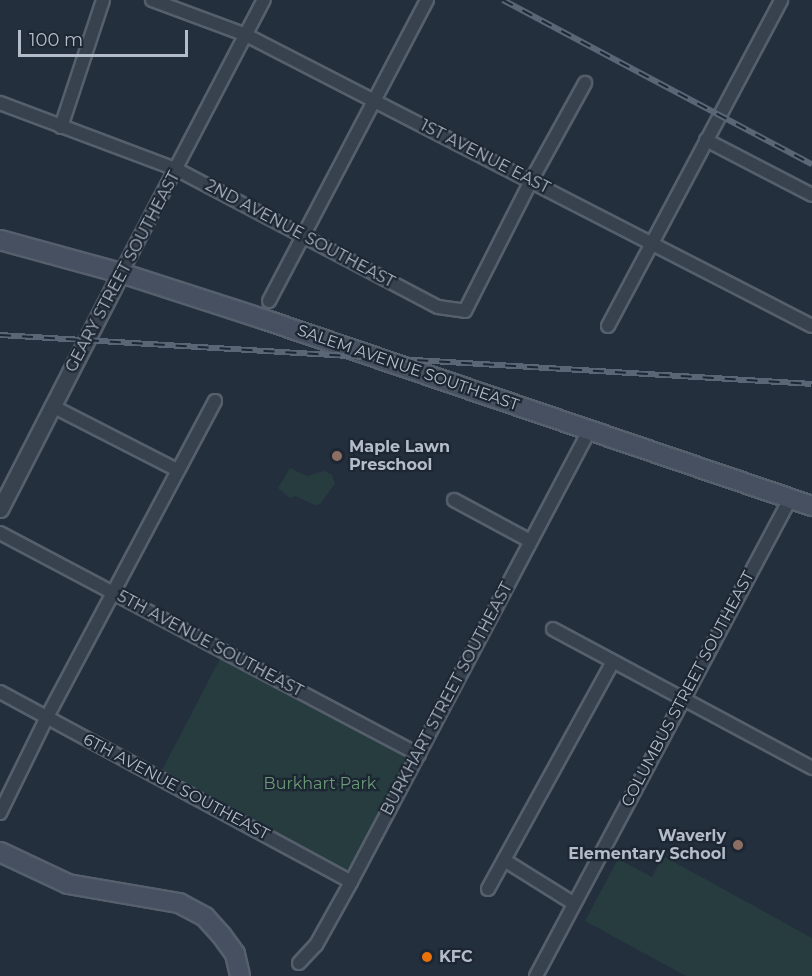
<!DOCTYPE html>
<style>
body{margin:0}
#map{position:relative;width:812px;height:976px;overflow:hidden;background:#242f3e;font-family:Montserrat,sans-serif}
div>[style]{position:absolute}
.green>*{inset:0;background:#263c3f}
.roads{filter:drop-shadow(2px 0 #565f6c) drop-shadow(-2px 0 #565f6c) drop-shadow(0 2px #565f6c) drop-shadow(0 -2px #565f6c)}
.minor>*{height:12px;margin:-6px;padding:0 6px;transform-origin:6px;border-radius:6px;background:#38414e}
.tertiary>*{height:15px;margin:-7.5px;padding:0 7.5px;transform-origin:7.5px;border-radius:7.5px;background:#38414e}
.secondary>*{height:18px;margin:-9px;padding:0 9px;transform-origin:9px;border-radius:9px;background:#465061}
.rail>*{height:6px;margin-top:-3px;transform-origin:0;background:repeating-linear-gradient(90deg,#1d2633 0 11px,#5a6575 0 22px);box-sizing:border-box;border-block:2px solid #5a6575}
.dots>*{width:16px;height:16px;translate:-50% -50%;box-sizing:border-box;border:3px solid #1d2633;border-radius:50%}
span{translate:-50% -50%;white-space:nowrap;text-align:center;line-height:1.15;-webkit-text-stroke:4.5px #1d2633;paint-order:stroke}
.street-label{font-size:16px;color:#b4bcc9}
.poi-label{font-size:16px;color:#b4bcc9;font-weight:700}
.left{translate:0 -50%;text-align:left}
.right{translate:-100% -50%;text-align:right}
.park-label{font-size:16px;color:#6b9a76}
.scale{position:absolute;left:18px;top:30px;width:170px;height:27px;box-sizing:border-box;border:3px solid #b4bcc9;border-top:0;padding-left:8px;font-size:18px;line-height:21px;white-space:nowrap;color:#b4bcc9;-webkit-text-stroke:4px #1d2633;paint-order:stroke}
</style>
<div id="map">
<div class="green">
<i style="clip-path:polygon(290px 468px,307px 476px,324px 471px,332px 475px,335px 484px,320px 504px,315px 505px,295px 496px,290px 498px,278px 488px)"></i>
<i style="clip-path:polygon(224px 651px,419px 755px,351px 882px,158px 778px)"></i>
<i style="clip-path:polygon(663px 856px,812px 938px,812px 976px,686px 976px,585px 921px,618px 859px,652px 877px)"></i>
</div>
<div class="roads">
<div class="minor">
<i style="left:152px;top:0;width:100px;rotate:20.4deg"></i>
<i style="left:246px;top:35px;width:636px;rotate:27.21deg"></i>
<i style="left:0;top:103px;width:188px;rotate:20.6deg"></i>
<i style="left:176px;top:169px;width:296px;rotate:27.8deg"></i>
<i style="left:438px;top:307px;width:27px;rotate:8deg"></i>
<i style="left:465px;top:311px;width:146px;rotate:-63.1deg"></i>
<i style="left:531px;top:181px;width:112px;rotate:-61.1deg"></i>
<i style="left:61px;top:127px;width:134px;rotate:-71.7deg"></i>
<i style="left:706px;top:140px;width:119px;rotate:27.4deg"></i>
<i style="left:121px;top:273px;width:308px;rotate:-62.4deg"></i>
<i style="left:269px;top:301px;width:340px;rotate:-62.3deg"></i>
<i style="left:608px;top:326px;width:369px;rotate:-62deg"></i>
<i style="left:52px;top:406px;width:140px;rotate:27.1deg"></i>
<i style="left:454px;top:500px;width:86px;rotate:28.3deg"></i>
<i style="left:0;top:533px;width:474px;rotate:27.9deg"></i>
<i style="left:553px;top:629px;width:294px;rotate:28.2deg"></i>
<i style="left:0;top:692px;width:399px;rotate:28.4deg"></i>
<i style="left:0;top:813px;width:107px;rotate:-63.9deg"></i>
<i style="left:47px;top:717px;width:358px;rotate:-62deg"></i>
<i style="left:504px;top:860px;width:81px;rotate:31.9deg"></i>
<i style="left:488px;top:889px;width:258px;rotate:-61.2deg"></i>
<i style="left:299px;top:963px;width:25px;rotate:-47deg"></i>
<i style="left:316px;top:945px;width:72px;rotate:-60.9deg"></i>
<i style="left:351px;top:882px;width:510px;rotate:-62.18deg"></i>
<i style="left:536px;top:976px;width:540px;rotate:-61.96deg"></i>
</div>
<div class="tertiary">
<i style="left:0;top:509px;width:265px;rotate:-62.9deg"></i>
</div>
<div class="secondary">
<i style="left:0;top:240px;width:125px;rotate:15.3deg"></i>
<i style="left:121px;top:273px;width:149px;rotate:17.9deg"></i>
<i style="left:263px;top:319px;width:580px;rotate:18.81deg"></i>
<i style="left:0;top:852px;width:75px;rotate:25.2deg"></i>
<i style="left:68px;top:884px;width:113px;rotate:9.7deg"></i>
<i style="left:179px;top:903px;width:30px;rotate:28deg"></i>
<i style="left:205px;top:917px;width:25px;rotate:48deg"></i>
<i style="left:222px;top:936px;width:22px;rotate:54deg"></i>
<i style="left:235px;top:954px;width:23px;rotate:77deg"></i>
</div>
</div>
<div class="rail">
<i style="left:503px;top:0;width:350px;rotate:28deg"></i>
<i style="left:0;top:335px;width:813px;rotate:3.45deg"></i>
</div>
<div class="dots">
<i style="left:337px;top:456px;background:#8d6e63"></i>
<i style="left:738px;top:845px;background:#8d6e63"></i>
<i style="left:427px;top:957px;background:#e8710a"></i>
</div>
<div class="street-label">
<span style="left:485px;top:157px;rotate:27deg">1ST AVENUE EAST</span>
<span style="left:300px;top:234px;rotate:28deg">2ND AVENUE SOUTHEAST</span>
<span style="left:123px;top:272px;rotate:-62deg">GEARY STREET SOUTHEAST</span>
<span style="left:408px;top:368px;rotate:19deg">SALEM AVENUE SOUTHEAST</span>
<span style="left:210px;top:644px;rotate:28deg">5TH AVENUE SOUTHEAST</span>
<span style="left:688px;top:689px;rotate:-62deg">COLUMBUS STREET SOUTHEAST</span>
<span style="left:447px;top:699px;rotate:-62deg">BURKHART STREET SOUTHEAST</span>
<span style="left:176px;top:787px;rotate:28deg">6TH AVENUE SOUTHEAST</span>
</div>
<div class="poi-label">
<span class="left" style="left:349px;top:456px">Maple Lawn<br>Preschool</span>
<span class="right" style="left:726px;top:845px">Waverly<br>Elementary School</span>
<span class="left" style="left:439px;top:957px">KFC</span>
</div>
<div class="park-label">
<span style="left:320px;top:784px">Burkhart Park</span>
</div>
<div class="scale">100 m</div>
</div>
